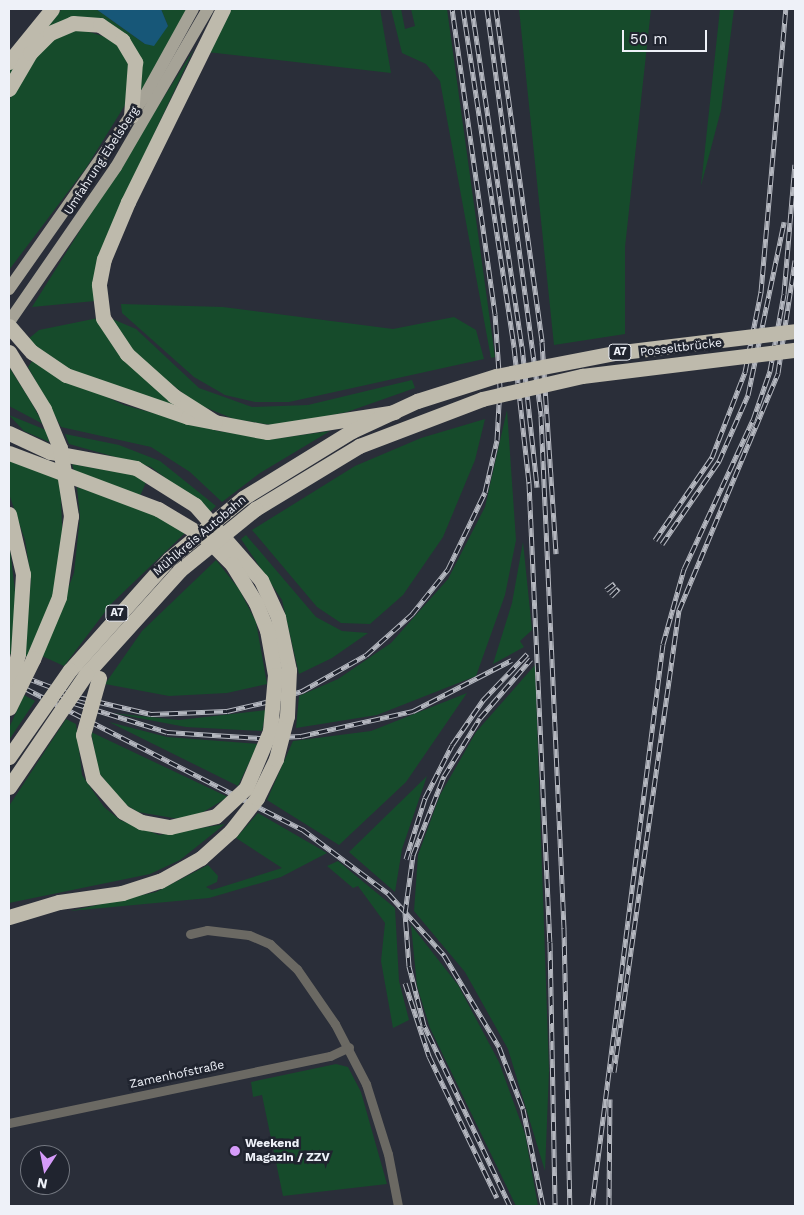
<!DOCTYPE html>
<meta charset="utf-8">
<style>
body{margin:0}
#map{position:relative;width:804px;height:1215px;overflow:hidden;background:#2a2e39;font-family:"Work Sans",sans-serif}
div>[style]{position:absolute}
.green>*{inset:0;background:#164b2b}
.water>*{inset:0;background:#175778}
.street>*{height:9px;margin:-4.5px;padding:0 4.5px;transform-origin:4.5px;border-radius:4.5px;background:#6b6963}
.primary>*{height:12px;margin:-6px;padding:0 6px;transform-origin:6px;border-radius:6px;background:#a6a397}
.highway>*{height:15px;margin:-7.5px;padding:0 7.5px;transform-origin:7.5px;border-radius:7.5px;background:#bebaac}
.rail>*{height:5px;margin-top:-2.5px;transform-origin:0;background:repeating-linear-gradient(90deg,#20242f 0 9px,#b4b7bf 0 18px);box-sizing:border-box;border-block:1px solid #b4b7bf}
.highway-bridge>*{height:15px;margin:-7.5px;padding:0 7.5px;transform-origin:7.5px;border-radius:7.5px;background:#bebaac}
.dots>*{width:14px;height:14px;translate:-50% -50%;box-sizing:border-box;border:2px solid #20242f;border-radius:50%}
span{translate:-50% -50%;white-space:nowrap;text-align:center;line-height:1.15;-webkit-text-stroke:5px #20242f;paint-order:stroke}
.shield-label span{padding:1px 4px;background:#20242f;border:1px solid;border-radius:4px;-webkit-text-stroke-width:0}
.shield-label{font-size:11px;color:#eef1f8;font-weight:700}
.street-label{font-size:12px;color:#eef1f8}
.poi-label{font-size:12px;color:#eef1f8;font-weight:700}
.left{translate:0 -50%;text-align:left}
.frame{position:absolute;inset:0;border:10px solid #eef1f8;pointer-events:none}
.north{position:absolute;left:20px;top:1145px;width:50px;height:50px;box-sizing:border-box;background:#20242f;border:1px solid #72767f;border-radius:50%;rotate:191deg;font-size:14px;font-weight:700;line-height:20px;text-align:center;color:#eef1f8}
.north::after{content:'';display:block;margin:auto;width:18px;height:22px;background:#d69bfa;clip-path:polygon(50% 0,100% 100%,50% 72%,0 100%)}
.scale{position:absolute;left:622px;top:30px;width:85px;height:22px;box-sizing:border-box;border:2px solid #eef1f8;border-top:0;padding-left:6px;font-size:15px;line-height:18px;white-space:nowrap;color:#eef1f8;-webkit-text-stroke:4px #20242f;paint-order:stroke}
</style>
<div id="map">
<div class="green">
<i style="clip-path:polygon(62px 9px,96px 9px,145px 44px,168px 26px,161px 9px,187px 9px,139px 97px,142px 73px,134px 48px,74px 18px,9px 78px,9px 68px)"></i>
<i style="clip-path:polygon(229px 9px,380px 9px,391px 73px,207px 52px)"></i>
<i style="clip-path:polygon(391px 9px,401px 9px,405px 29px,415px 26px,411px 9px,447px 9px,495px 357px,491px 358px,440px 81px,426px 64px,402px 53px)"></i>
<i style="clip-path:polygon(519px 9px,651px 9px,625px 247px,625px 334px,554px 345px)"></i>
<i style="clip-path:polygon(720px 9px,734px 9px,721px 110px,701px 186px)"></i>
<i style="clip-path:polygon(80px 29px,115px 40px,130px 64px,125px 105px,86px 168px,9px 270px,9px 100px,46px 43px,63px 32px)"></i>
<i style="clip-path:polygon(194px 49px,154px 134px,95px 301px,32px 307px)"></i>
<i style="clip-path:polygon(121px 304px,223px 307px,393px 329px,454px 317px,476px 330px,484px 359px,289px 402px,255px 402px,225px 395px,194px 377px,122px 313px)"></i>
<i style="clip-path:polygon(98px 318px,116px 351px,178px 407px,77px 374px,27px 340px,39px 330px)"></i>
<i style="clip-path:polygon(110px 318px,136px 329px,199px 388px,252px 407px,308px 405px,412px 380px,415px 388px,347px 412px,277px 426px,234px 419px,197px 404px,140px 360px)"></i>
<i style="clip-path:polygon(32px 361px,124px 405px,218px 431px,273px 439px,330px 431px,260px 473px,222px 502px,190px 472px,151px 447px,61px 427px,28px 367px)"></i>
<i style="clip-path:polygon(9px 367px,30px 400px,43px 424px,9px 406px)"></i>
<i style="clip-path:polygon(507px 410px,516px 540px,505px 595px,476px 676px,377px 715px,296px 728px,299px 696px,338px 679px,391px 643px,448px 579px,485px 507px)"></i>
<i style="clip-path:polygon(9px 415px,46px 430px,49px 442px,24px 431px)"></i>
<i style="clip-path:polygon(485px 419px,475px 460px,443px 537px,403px 595px,370px 624px,341px 623px,317px 607px,252px 530px,355px 466px,421px 438px)"></i>
<i style="clip-path:polygon(65px 434px,119px 445px,160px 461px,216px 506px,210px 512px,151px 467px,69px 444px)"></i>
<i style="clip-path:polygon(9px 459px,60px 480px,63px 546px,53px 596px,28px 657px,24px 656px,31px 578px,25px 540px,9px 494px)"></i>
<i style="clip-path:polygon(72px 464px,134px 475px,147px 480px,140px 496px,74px 471px)"></i>
<i style="clip-path:polygon(77px 487px,151px 512px,186px 532px,111px 604px,64px 666px,42px 656px,74px 573px,80px 517px)"></i>
<i style="clip-path:polygon(246px 535px,316px 617px,342px 631px,368px 633px,332px 658px,299px 674px,282px 600px,241px 539px)"></i>
<i style="clip-path:polygon(9px 541px,16px 600px,11px 654px,9px 653px)"></i>
<i style="clip-path:polygon(523px 542px,532px 630px,520px 641px,524px 647px,493px 664px,512px 603px)"></i>
<i style="clip-path:polygon(216px 560px,239px 589px,256px 622px,267px 684px,227px 693px,169px 696px,105px 684px,142px 631px)"></i>
<i style="clip-path:polygon(535px 665px,549px 1071px,545px 1171px,508px 1049px,465px 972px,414px 911px,418px 855px,440px 795px,476px 732px)"></i>
<i style="clip-path:polygon(467px 693px,406px 782px,339px 845px,267px 800px,293px 741px,371px 731px)"></i>
<i style="clip-path:polygon(24px 695px,35px 701px,9px 740px,9px 728px)"></i>
<i style="clip-path:polygon(266px 710px,262px 731px,186px 727px,112px 713px,179px 720px)"></i>
<i style="clip-path:polygon(66px 719px,76px 724px,82px 775px,104px 807px,120px 820px,159px 835px,225px 824px,180px 860px,150px 874px,9px 903px,9px 806px)"></i>
<i style="clip-path:polygon(109px 722px,167px 737px,258px 744px,238px 786px)"></i>
<i style="clip-path:polygon(91px 732px,228px 797px,200px 814px,179px 819px,138px 812px,123px 803px,99px 773px)"></i>
<i style="clip-path:polygon(427px 776px,402px 849px,395px 892px,349px 852px)"></i>
<i style="clip-path:polygon(258px 813px,327px 853px,281px 877px,209px 898px,70px 911px,156px 892px,208px 865px,218px 876px,217px 882px,206px 887px,212px 890px,282px 868px,236px 838px)"></i>
<i style="clip-path:polygon(338px 861px,395px 908px,399px 981px,409px 1020px,393px 1028px,381px 961px,385px 923px,358px 886px,353px 888px,327px 866px)"></i>
<i style="clip-path:polygon(411px 925px,458px 985px,499px 1062px,525px 1134px,538px 1206px,516px 1206px,430px 1028px,417px 986px)"></i>
<i style="clip-path:polygon(336px 1064px,348px 1067px,361px 1092px,387px 1184px,283px 1196px,262px 1095px,253px 1097px,251px 1082px)"></i>
</div>
<div class="water">
<i style="clip-path:polygon(96px 9px,161px 9px,168px 26px,154px 46px,145px 44px)"></i>
</div>
<div class="street">
<i style="left:190px;top:934px;width:17px;rotate:-13deg"></i>
<i style="left:207px;top:930px;width:42px;rotate:6.8deg"></i>
<i style="left:249px;top:935px;width:23px;rotate:23deg"></i>
<i style="left:270px;top:944px;width:37px;rotate:43deg"></i>
<i style="left:297px;top:969px;width:67px;rotate:55.4deg"></i>
<i style="left:335px;top:1024px;width:68px;rotate:62.7deg"></i>
<i style="left:366px;top:1084px;width:73px;rotate:72.6deg"></i>
<i style="left:388px;top:1154px;width:53px;rotate:79.1deg"></i>
<i style="left:9px;top:1123px;width:328px;rotate:-11.8deg"></i>
<i style="left:330px;top:1056px;width:21px;rotate:-25deg"></i>
</div>
<div class="primary">
<i style="left:9px;top:289px;width:238px;rotate:-54.9deg"></i>
<i style="left:146px;top:94px;width:97px;rotate:-61.1deg"></i>
<i style="left:9px;top:322px;width:188px;rotate:-55.4deg"></i>
<i style="left:116px;top:167px;width:183px;rotate:-59.8deg"></i>
</div>
<div class="highway">
<i style="left:9px;top:62px;width:68px;rotate:-50.9deg"></i>
<i style="left:9px;top:89px;width:42px;rotate:-59.7deg"></i>
<i style="left:30px;top:53px;width:28px;rotate:-45deg"></i>
<i style="left:50px;top:33px;width:25px;rotate:-23deg"></i>
<i style="left:73px;top:23px;width:27px;rotate:4deg"></i>
<i style="left:100px;top:25px;width:27px;rotate:34deg"></i>
<i style="left:122px;top:40px;width:26px;rotate:59deg"></i>
<i style="left:135px;top:62px;width:54px;rotate:94.2deg"></i>
<i style="left:9px;top:326px;width:35px;rotate:49deg"></i>
<i style="left:32px;top:352px;width:41px;rotate:34.1deg"></i>
<i style="left:66px;top:375px;width:129px;rotate:19deg"></i>
<i style="left:188px;top:417px;width:80px;rotate:10.8deg"></i>
<i style="left:267px;top:432px;width:129px;rotate:-8.9deg"></i>
<i style="left:9px;top:352px;width:67px;rotate:58.4deg"></i>
<i style="left:215px;top:422px;width:49px;rotate:-147.6deg"></i>
<i style="left:174px;top:396px;width:63px;rotate:-138.2deg"></i>
<i style="left:127px;top:354px;width:43px;rotate:-123.7deg"></i>
<i style="left:103px;top:318px;width:34px;rotate:-97deg"></i>
<i style="left:99px;top:284px;width:25px;rotate:-79deg"></i>
<i style="left:104px;top:259px;width:62px;rotate:-67.2deg"></i>
<i style="left:128px;top:202px;width:215px;rotate:-63.8deg"></i>
<i style="left:9px;top:433px;width:45px;rotate:24.9deg"></i>
<i style="left:50px;top:452px;width:87px;rotate:10.5deg"></i>
<i style="left:136px;top:468px;width:70px;rotate:32.1deg"></i>
<i style="left:195px;top:505px;width:100px;rotate:48.7deg"></i>
<i style="left:261px;top:580px;width:41px;rotate:65.3deg"></i>
<i style="left:278px;top:617px;width:54px;rotate:78.3deg"></i>
<i style="left:9px;top:453px;width:159px;rotate:20.6deg"></i>
<i style="left:158px;top:509px;width:55px;rotate:30.8deg"></i>
<i style="left:205px;top:537px;width:38px;rotate:45deg"></i>
<i style="left:232px;top:564px;width:46px;rotate:58.4deg"></i>
<i style="left:256px;top:603px;width:29px;rotate:68deg"></i>
<i style="left:267px;top:630px;width:46px;rotate:79.9deg"></i>
<i style="left:243px;top:498px;width:128px;rotate:-31.6deg"></i>
<i style="left:352px;top:431px;width:72px;rotate:-24.8deg"></i>
<i style="left:417px;top:401px;width:83px;rotate:-17.6deg"></i>
<i style="left:255px;top:509px;width:122px;rotate:-31.2deg"></i>
<i style="left:359px;top:446px;width:132px;rotate:-20.9deg"></i>
<i style="left:9px;top:514px;width:62px;rotate:76.9deg"></i>
<i style="left:23px;top:574px;width:80px;rotate:93.6deg"></i>
<i style="left:33px;top:659px;width:67px;rotate:-67.2deg"></i>
<i style="left:59px;top:597px;width:82px;rotate:-81.6deg"></i>
<i style="left:70px;top:670px;width:149px;rotate:-48.3deg"></i>
<i style="left:86px;top:674px;width:140px;rotate:-47.9deg"></i>
<i style="left:9px;top:917px;width:52px;rotate:-16.7deg"></i>
</div>
<div class="rail">
<i style="left:463px;top:9px;width:342px;rotate:81.4deg"></i>
<i style="left:514px;top:347px;width:137px;rotate:83.7deg"></i>
<i style="left:529px;top:483px;width:459px;rotate:87.4deg"></i>
<i style="left:550px;top:942px;width:264px;rotate:88.9deg"></i>
<i style="left:472px;top:9px;width:341px;rotate:81.6deg"></i>
<i style="left:522px;top:346px;width:142px;rotate:83.9deg"></i>
<i style="left:487px;top:9px;width:411px;rotate:82.4deg"></i>
<i style="left:541px;top:416px;width:513px;rotate:87.43deg"></i>
<i style="left:564px;top:928px;width:278px;rotate:88.8deg"></i>
<i style="left:496px;top:9px;width:336px;rotate:82.1deg"></i>
<i style="left:542px;top:342px;width:212px;rotate:86.2deg"></i>
<i style="left:655px;top:540px;width:101px;rotate:-55.5deg"></i>
<i style="left:712px;top:457px;width:91px;rotate:-68.8deg"></i>
<i style="left:745px;top:372px;width:82px;rotate:-78.7deg"></i>
<i style="left:761px;top:292px;width:284px;rotate:-85deg"></i>
<i style="left:662px;top:544px;width:101px;rotate:-55.5deg"></i>
<i style="left:719px;top:461px;width:72px;rotate:-66.3deg"></i>
<i style="left:748px;top:395px;width:177px;rotate:-78.2deg"></i>
<i style="left:606px;top:590px;width:11px;rotate:-38deg"></i>
<i style="left:611px;top:596px;width:11px;rotate:-45deg"></i>
<i style="left:9px;top:671px;width:74px;rotate:20.6deg"></i>
<i style="left:78px;top:697px;width:75px;rotate:13.1deg"></i>
<i style="left:151px;top:714px;width:76px;rotate:-2.3deg"></i>
<i style="left:227px;top:711px;width:40px;rotate:-13deg"></i>
<i style="left:266px;top:702px;width:38px;rotate:-17deg"></i>
<i style="left:302px;top:691px;width:73px;rotate:-29.4deg"></i>
<i style="left:366px;top:655px;width:62px;rotate:-41.7deg"></i>
<i style="left:412px;top:614px;width:58px;rotate:-51.3deg"></i>
<i style="left:448px;top:569px;width:85px;rotate:-64.3deg"></i>
<i style="left:485px;top:492px;width:53px;rotate:-77deg"></i>
<i style="left:497px;top:440px;width:53px;rotate:-86.8deg"></i>
<i style="left:500px;top:387px;width:73px;rotate:-93.9deg"></i>
<i style="left:495px;top:314px;width:308px;rotate:-98deg"></i>
<i style="left:9px;top:680px;width:329px;rotate:27deg"></i>
<i style="left:302px;top:829px;width:107px;rotate:36.7deg"></i>
<i style="left:388px;top:893px;width:84px;rotate:47.9deg"></i>
<i style="left:444px;top:955px;width:107px;rotate:59.1deg"></i>
<i style="left:499px;top:1047px;width:66px;rotate:68.8deg"></i>
<i style="left:523px;top:1109px;width:99px;rotate:78.3deg"></i>
<i style="left:58px;top:698px;width:114px;rotate:17.3deg"></i>
<i style="left:167px;top:732px;width:92px;rotate:3.7deg"></i>
<i style="left:259px;top:738px;width:42px;rotate:-2.7deg"></i>
<i style="left:301px;top:736px;width:115px;rotate:-12.6deg"></i>
<i style="left:413px;top:711px;width:111px;rotate:-27.3deg"></i>
<i style="left:406px;top:859px;width:64px;rotate:-72.7deg"></i>
<i style="left:425px;top:798px;width:59px;rotate:-63deg"></i>
<i style="left:452px;top:745px;width:55px;rotate:-55.4deg"></i>
<i style="left:483px;top:700px;width:64px;rotate:-46.3deg"></i>
<i style="left:405px;top:983px;width:77px;rotate:71.8deg"></i>
<i style="left:429px;top:1056px;width:157px;rotate:64.4deg"></i>
<i style="left:614px;top:1072px;width:467px;rotate:-82deg"></i>
<i style="left:679px;top:610px;width:257px;rotate:-67.3deg"></i>
<i style="left:778px;top:373px;width:114px;rotate:-81.4deg"></i>
<i style="left:510px;top:1206px;width:200px;rotate:-115.4deg"></i>
<i style="left:424px;top:1025px;width:61px;rotate:-104.3deg"></i>
<i style="left:409px;top:966px;width:53px;rotate:-94.3deg"></i>
<i style="left:405px;top:913px;width:59px;rotate:-82.1deg"></i>
<i style="left:413px;top:855px;width:85px;rotate:-68.6deg"></i>
<i style="left:444px;top:776px;width:68px;rotate:-58.2deg"></i>
<i style="left:480px;top:718px;width:78px;rotate:-49.2deg"></i>
<i style="left:592px;top:1206px;width:566px;rotate:-82.8deg"></i>
<i style="left:663px;top:644px;width:78px;rotate:-74.4deg"></i>
<i style="left:684px;top:569px;width:164px;rotate:-65.2deg"></i>
<i style="left:753px;top:420px;width:52px;rotate:-70.9deg"></i>
<i style="left:770px;top:371px;width:78px;rotate:-79.7deg"></i>
<i style="left:784px;top:294px;width:130px;rotate:-85.2deg"></i>
<i style="left:609px;top:1206px;width:107px;rotate:-89.5deg"></i>
</div>
<div class="highway-bridge">
<i style="left:496px;top:376px;width:120px;rotate:-11deg"></i>
<i style="left:614px;top:353px;width:182px;rotate:-6.9deg"></i>
<i style="left:482px;top:399px;width:103px;rotate:-13deg"></i>
<i style="left:582px;top:376px;width:215px;rotate:-7deg"></i>
<i style="left:44px;top:409px;width:42px;rotate:67.7deg"></i>
<i style="left:60px;top:448px;width:69px;rotate:80.8deg"></i>
<i style="left:169px;top:559px;width:96px;rotate:-39.5deg"></i>
<i style="left:180px;top:570px;width:97px;rotate:-39.1deg"></i>
<i style="left:99px;top:678px;width:59px;rotate:105.7deg"></i>
<i style="left:83px;top:735px;width:44px;rotate:76.9deg"></i>
<i style="left:93px;top:778px;width:45px;rotate:48.6deg"></i>
<i style="left:123px;top:812px;width:21px;rotate:29deg"></i>
<i style="left:141px;top:822px;width:29px;rotate:10deg"></i>
<i style="left:170px;top:827px;width:47px;rotate:-13.4deg"></i>
<i style="left:216px;top:816px;width:41px;rotate:-43deg"></i>
<i style="left:246px;top:788px;width:62px;rotate:-67.2deg"></i>
<i style="left:270px;top:731px;width:56px;rotate:-84.9deg"></i>
<i style="left:9px;top:690px;width:37px;rotate:-76deg"></i>
<i style="left:9px;top:708px;width:55px;rotate:-63.9deg"></i>
<i style="left:9px;top:757px;width:106px;rotate:-55deg"></i>
<i style="left:9px;top:787px;width:137px;rotate:-55.7deg"></i>
<i style="left:59px;top:902px;width:64px;rotate:-8.1deg"></i>
<i style="left:122px;top:893px;width:40px;rotate:-18deg"></i>
<i style="left:160px;top:881px;width:47px;rotate:-29.3deg"></i>
<i style="left:201px;top:858px;width:40px;rotate:-42deg"></i>
<i style="left:231px;top:831px;width:42px;rotate:-51.8deg"></i>
<i style="left:257px;top:798px;width:43px;rotate:-64deg"></i>
<i style="left:276px;top:759px;width:44px;rotate:-75.7deg"></i>
<i style="left:287px;top:716px;width:46px;rotate:-87.5deg"></i>
</div>
<div class="dots">
<i style="left:235px;top:1151px;background:#d69bfa"></i>
</div>
<div class="shield-label">
<span style="left:620px;top:352px">A7</span>
<span style="left:117px;top:613px">A7</span>
</div>
<div class="street-label">
<span style="left:102px;top:161px;rotate:-57deg">Umfahrung Ebelsberg</span>
<span style="left:681px;top:348px;rotate:-7deg">Posseltbrücke</span>
<span style="left:200px;top:536px;rotate:-40deg">Mühlkreis Autobahn</span>
<span style="left:177px;top:1075px;rotate:-12deg">Zamenhofstraße</span>
</div>
<div class="poi-label">
<span class="left" style="left:245px;top:1151px">Weekend<br>Magazin / ZZV</span>
</div>
<div class="frame"></div>
<div class="north">N</div>
<div class="scale">50 m</div>
</div>
